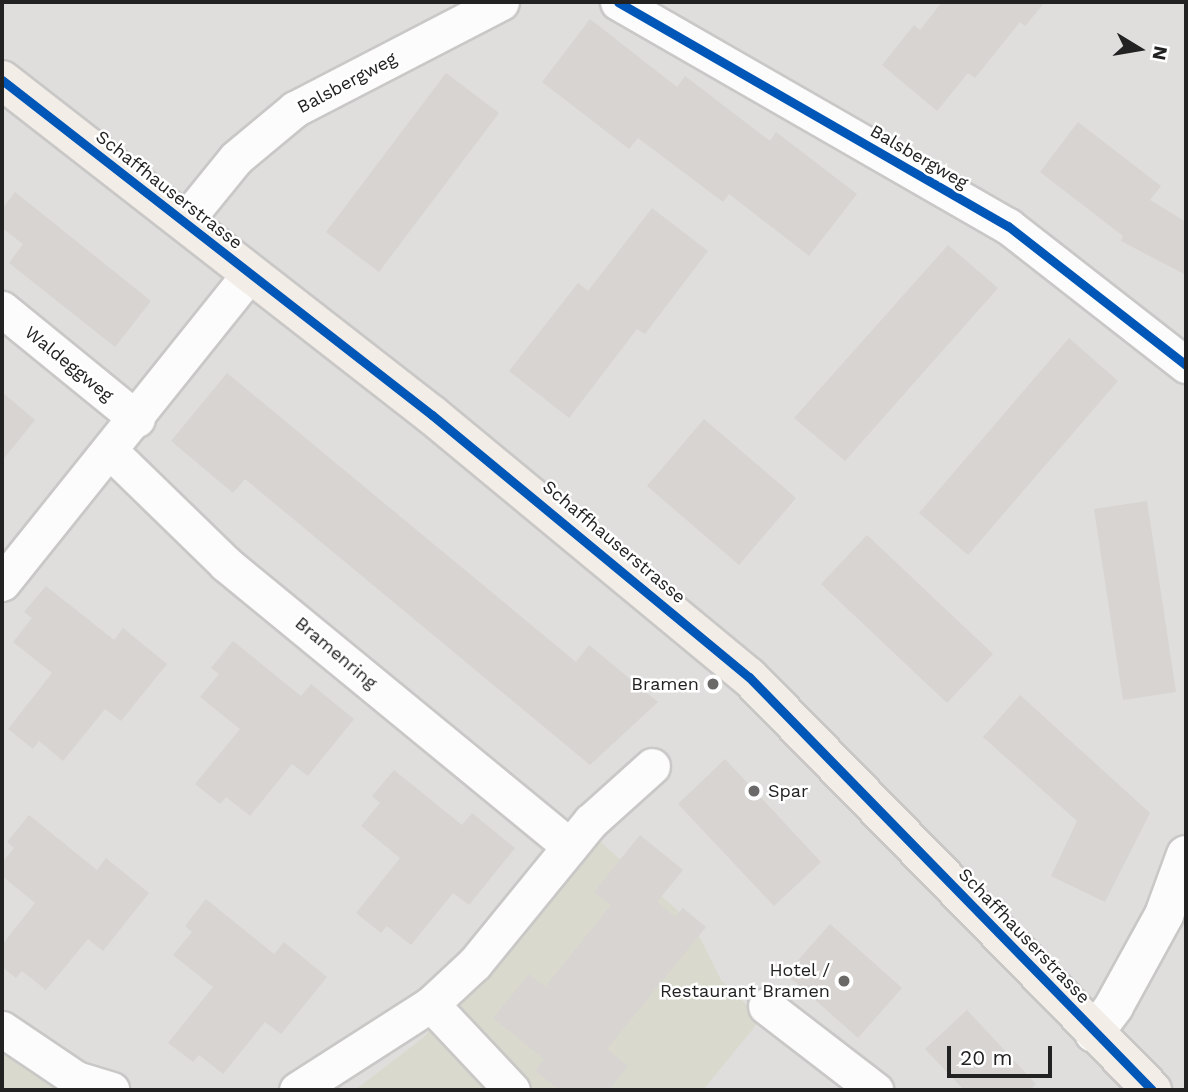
<!DOCTYPE html>
<style>
body{margin:0}
#map{position:relative;width:1188px;height:1092px;overflow:hidden;background:#f0eeeb;font-family:"Work Sans",sans-serif}
div>[style]{position:absolute}
.residential>*{inset:0;background:#dfdedc}
.construction>*{inset:0;background:#d9d9cd}
.building>*{inset:0;background:#d7d4d2}
.roads{filter:drop-shadow(2px 0 #c9c8c7) drop-shadow(-2px 0 #c9c8c7) drop-shadow(0 2px #c9c8c7) drop-shadow(0 -2px #c9c8c7)}
.minor>*{height:35px;margin:-17.5px;padding:0 17.5px;transform-origin:17.5px;border-radius:17.5px;background:#fdfcfc}
.tertiary>*{height:38px;margin:-19px;padding:0 19px;transform-origin:19px;border-radius:19px;background:#fdfcfc}
.primary>*{height:38px;margin:-19px;padding:0 19px;transform-origin:19px;border-radius:19px;background:#f3ede7}
.cycleway>*{height:9px;margin:-4.5px;padding:0 4.5px;transform-origin:4.5px;border-radius:4.5px;background:#0057b8}
.dots>*{width:19px;height:19px;translate:-50% -50%;box-sizing:border-box;border:4px solid #fff;border-radius:50%}
span{translate:-50% -50%;white-space:nowrap;text-align:center;line-height:1.15;-webkit-text-stroke:5px #fff;paint-order:stroke}
.street-label{font-size:18px;color:#222}
.poi-label{font-size:18px;color:#222}
.right{translate:-100% -50%;text-align:right}
.left{translate:0 -50%;text-align:left}
.frame{position:absolute;inset:0;border:4px solid #222;pointer-events:none}
.north{position:absolute;left:1104px;top:14px;width:70px;height:70px;-webkit-text-stroke:5px #fff;paint-order:stroke;rotate:101deg;font-size:19px;font-weight:700;line-height:28px;text-align:center;color:#222}
.north::after{content:'';display:block;margin:auto;width:24px;height:32px;background:#222;clip-path:polygon(50% 0,100% 100%,50% 72%,0 100%)}
.scale{position:absolute;left:947px;top:1046px;width:105px;height:32px;box-sizing:border-box;border:4px solid #222;border-top:0;padding-left:9px;font-size:21px;line-height:24px;white-space:nowrap;color:#222;-webkit-text-stroke:5px #fff;paint-order:stroke}
</style>
<div id="map">
<div class="residential">
<i style="clip-path:polygon(2px 2px,1186px 2px,1186px 1090px,2px 1090px)"></i>
</div>
<div class="construction">
<i style="clip-path:polygon(598px 840px,693px 924px,721px 980px,761px 1019px,703px 1090px,355px 1090px,423px 1038px)"></i>
<i style="clip-path:polygon(2px 1046px,60px 1090px,2px 1090px)"></i>
</div>
<div class="building">
<i style="clip-path:polygon(942px 2px,1045px 2px,1025px 26px,1020px 22px,975px 78px,968px 73px,937px 111px,882px 65px,914px 25px,920px 30px)"></i>
<i style="clip-path:polygon(590px 19px,677px 87px,685px 76px,770px 141px,776px 132px,857px 194px,809px 256px,729px 194px,723px 202px,638px 138px,629px 149px,542px 82px)"></i>
<i style="clip-path:polygon(446px 73px,499px 113px,379px 272px,326px 232px)"></i>
<i style="clip-path:polygon(1078px 122px,1161px 186px,1150px 200px,1186px 222px,1186px 275px,1121px 241px,1123px 236px,1040px 172px)"></i>
<i style="clip-path:polygon(15px 192px,151px 301px,115px 347px,9px 263px,23px 244px,2px 228px,2px 209px)"></i>
<i style="clip-path:polygon(652px 208px,708px 251px,645px 334px,637px 329px,569px 418px,509px 371px,578px 283px,588px 291px)"></i>
<i style="clip-path:polygon(948px 245px,998px 288px,845px 461px,794px 418px)"></i>
<i style="clip-path:polygon(1069px 338px,1118px 381px,968px 555px,919px 513px)"></i>
<i style="clip-path:polygon(227px 373px,576px 662px,589px 645px,658px 702px,590px 765px,245px 479px,233px 493px,171px 441px)"></i>
<i style="clip-path:polygon(2px 392px,35px 420px,2px 461px)"></i>
<i style="clip-path:polygon(704px 419px,796px 498px,739px 565px,647px 486px)"></i>
<i style="clip-path:polygon(1147px 501px,1176px 692px,1123px 700px,1094px 509px)"></i>
<i style="clip-path:polygon(867px 535px,993px 654px,947px 703px,821px 584px)"></i>
<i style="clip-path:polygon(46px 586px,114px 640px,123px 628px,167px 664px,121px 721px,105px 709px,63px 761px,39px 741px,33px 749px,8px 729px,52px 673px,13px 642px,32px 618px,24px 612px)"></i>
<i style="clip-path:polygon(233px 641px,301px 696px,311px 684px,354px 719px,308px 776px,292px 764px,250px 816px,226px 797px,220px 804px,195px 784px,240px 729px,200px 697px,219px 674px,211px 668px)"></i>
<i style="clip-path:polygon(1020px 695px,1150px 813px,1105px 902px,1051px 876px,1077px 821px,983px 737px)"></i>
<i style="clip-path:polygon(725px 759px,821px 862px,774px 906px,678px 804px)"></i>
<i style="clip-path:polygon(394px 770px,462px 825px,472px 813px,515px 848px,469px 905px,453px 893px,411px 945px,387px 926px,381px 933px,356px 913px,400px 858px,361px 826px,380px 803px,372px 796px)"></i>
<i style="clip-path:polygon(29px 815px,97px 870px,106px 858px,149px 893px,103px 951px,88px 939px,46px 990px,22px 971px,16px 978px,2px 967px,2px 945px,35px 903px,2px 876px,2px 863px,14px 848px,7px 842px)"></i>
<i style="clip-path:polygon(640px 835px,683px 870px,657px 902px,675px 917px,683px 908px,706px 927px,607px 1049px,628px 1066px,609px 1090px,560px 1090px,535px 1071px,544px 1059px,493px 1018px,529px 974px,545px 987px,611px 905px,594px 892px)"></i>
<i style="clip-path:polygon(206px 899px,274px 954px,284px 942px,327px 977px,281px 1034px,265px 1022px,223px 1074px,199px 1055px,193px 1062px,168px 1043px,213px 987px,173px 955px,192px 932px,185px 926px)"></i>
<i style="clip-path:polygon(830px 924px,902px 988px,858px 1038px,786px 974px)"></i>
<i style="clip-path:polygon(967px 1010px,1036px 1084px,1030px 1090px,964px 1090px,925px 1049px)"></i>
</div>
<div class="roads">
<div class="minor">
<i style="left:618px;top:2px;width:450px;rotate:29.9deg"></i>
<i style="left:1008px;top:226px;width:226px;rotate:38deg"></i>
<i style="left:184px;top:222px;width:82px;rotate:-50.9deg"></i>
<i style="left:236px;top:158px;width:77px;rotate:-39.7deg"></i>
<i style="left:295px;top:109px;width:232px;rotate:-27.4deg"></i>
<i style="left:2px;top:309px;width:174px;rotate:39.2deg"></i>
<i style="left:110px;top:451px;width:162px;rotate:44.2deg"></i>
<i style="left:226px;top:564px;width:445px;rotate:39.4deg"></i>
<i style="left:2px;top:583px;width:397px;rotate:-51.3deg"></i>
<i style="left:431px;top:1004px;width:118px;rotate:46.7deg"></i>
<i style="left:766px;top:1006px;width:138px;rotate:37.6deg"></i>
<i style="left:2px;top:1029px;width:89px;rotate:34deg"></i>
<i style="left:76px;top:1079px;width:37px;rotate:17deg"></i>
<i style="left:297px;top:1090px;width:159px;rotate:-32.7deg"></i>
<i style="left:431px;top:1004px;width:60px;rotate:-43deg"></i>
<i style="left:475px;top:963px;width:183px;rotate:-50.8deg"></i>
<i style="left:591px;top:821px;width:82px;rotate:-42deg"></i>
</div>
<div class="tertiary">
<i style="left:1094px;top:1033px;width:34px;rotate:-53deg"></i>
<i style="left:1114px;top:1006px;width:104px;rotate:-61.2deg"></i>
<i style="left:1164px;top:915px;width:64px;rotate:-69.9deg"></i>
</div>
<div class="primary">
<i style="left:2px;top:80px;width:545px;rotate:37.92deg"></i>
<i style="left:432px;top:415px;width:411px;rotate:39.6deg"></i>
<i style="left:749px;top:677px;width:577px;rotate:45.7deg"></i>
</div>
</div>
<div class="cycleway">
<i style="left:618px;top:2px;width:450px;rotate:29.9deg"></i>
<i style="left:1008px;top:226px;width:226px;rotate:38deg"></i>
<i style="left:2px;top:80px;width:545px;rotate:37.92deg"></i>
<i style="left:432px;top:415px;width:411px;rotate:39.6deg"></i>
<i style="left:749px;top:677px;width:577px;rotate:45.7deg"></i>
</div>
<div class="dots">
<i style="left:713px;top:684px;background:#6a6968"></i>
<i style="left:754px;top:791px;background:#6a6968"></i>
<i style="left:844px;top:981px;background:#6a6968"></i>
</div>
<div class="street-label">
<span style="left:347px;top:83px;rotate:-28deg">Balsbergweg</span>
<span style="left:919px;top:157px;rotate:30deg">Balsbergweg</span>
<span style="left:169px;top:190px;rotate:38deg">Schaffhauserstrasse</span>
<span style="left:69px;top:364px;rotate:39deg">Waldeggweg</span>
<span style="left:614px;top:542px;rotate:40deg">Schaffhauserstrasse</span>
<span style="left:336px;top:653px;rotate:40deg">Bramenring</span>
<span style="left:1024px;top:936px;rotate:46deg">Schaffhauserstrasse</span>
</div>
<div class="poi-label">
<span class="right" style="left:699px;top:684px">Bramen</span>
<span class="left" style="left:768px;top:791px">Spar</span>
<span class="right" style="left:830px;top:981px">Hotel /<br>Restaurant Bramen</span>
</div>
<div class="frame"></div>
<div class="north">N</div>
<div class="scale">20 m</div>
</div>
